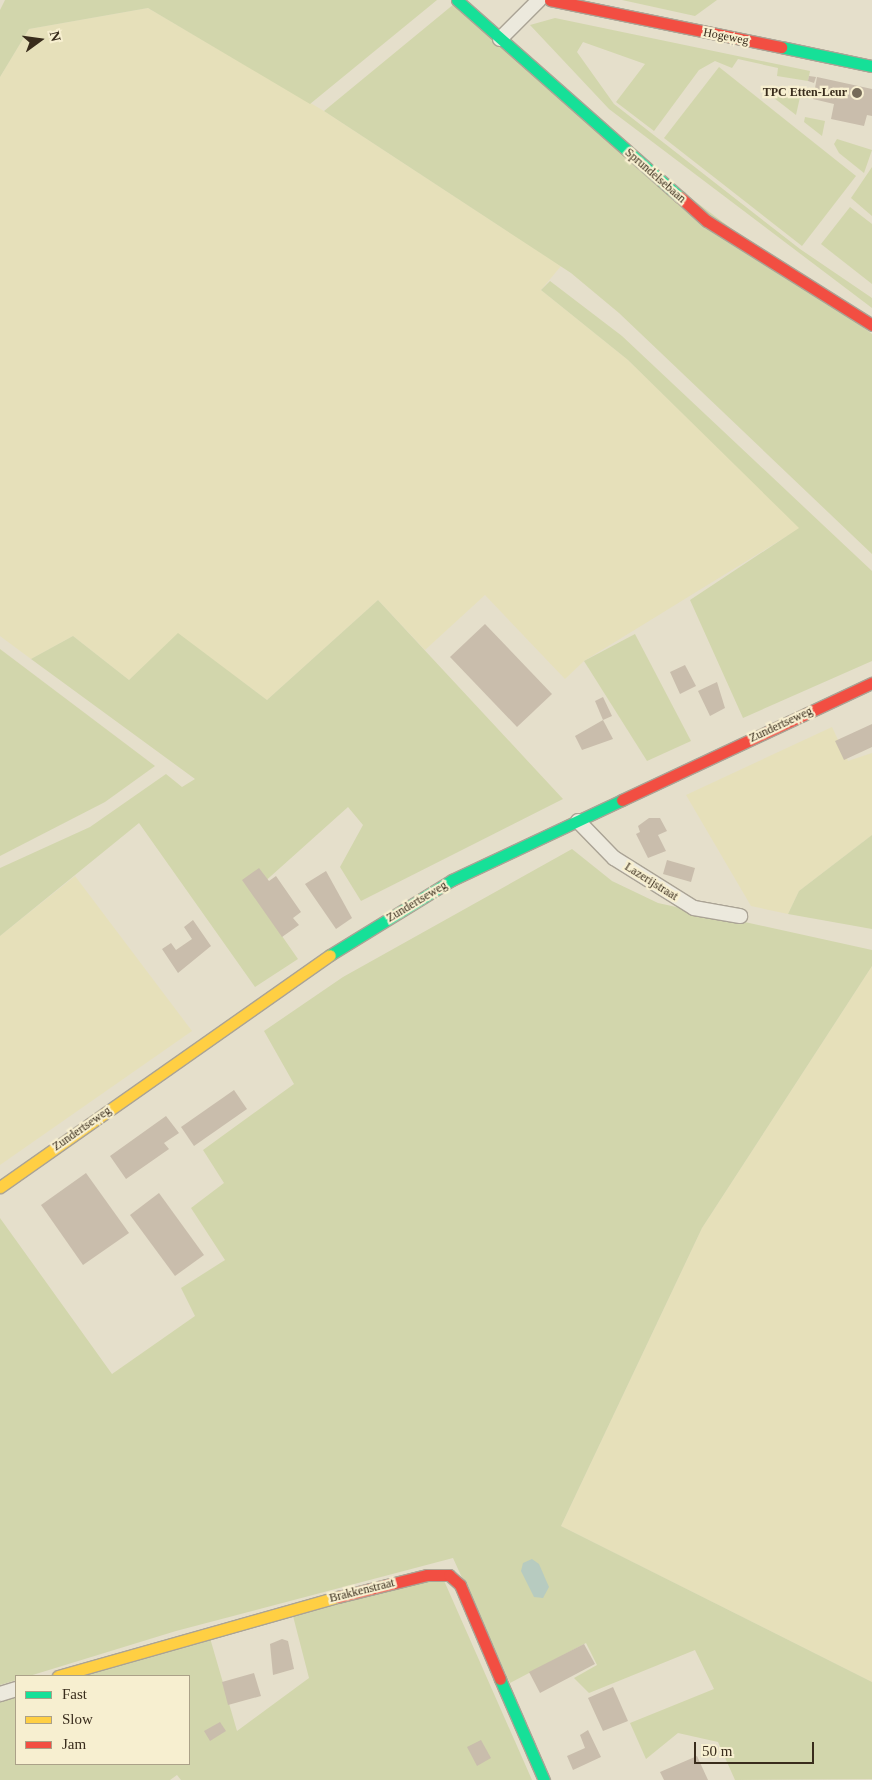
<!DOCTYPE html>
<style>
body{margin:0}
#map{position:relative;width:872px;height:1780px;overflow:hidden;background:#e5dfcb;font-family:Georgia,serif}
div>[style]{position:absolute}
.farmland>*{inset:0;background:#e6e0ba}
.green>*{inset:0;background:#d2d6ac}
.water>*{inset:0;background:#b7cbc0}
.building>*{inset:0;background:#c9bdac}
.roads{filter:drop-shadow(1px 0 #aaa395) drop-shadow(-1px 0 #aaa395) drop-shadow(0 1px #aaa395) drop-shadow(0 -1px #aaa395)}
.street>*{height:14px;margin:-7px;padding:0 7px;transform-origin:7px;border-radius:7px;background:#ece9dd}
.fast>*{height:11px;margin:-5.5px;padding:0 5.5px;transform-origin:5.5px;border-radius:5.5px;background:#16e098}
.slow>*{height:11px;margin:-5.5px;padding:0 5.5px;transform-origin:5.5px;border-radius:5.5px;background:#ffcf43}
.jam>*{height:11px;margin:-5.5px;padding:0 5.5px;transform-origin:5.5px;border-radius:5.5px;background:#f24e42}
.dots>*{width:14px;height:14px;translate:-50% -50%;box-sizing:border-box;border:2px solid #f7efd0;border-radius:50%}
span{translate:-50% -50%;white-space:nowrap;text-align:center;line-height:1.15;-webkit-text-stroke:4.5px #f7efd0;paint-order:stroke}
.street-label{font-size:12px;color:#392c1c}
.poi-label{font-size:12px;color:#392c1c;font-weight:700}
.right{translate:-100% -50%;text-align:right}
.legend{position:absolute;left:15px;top:1675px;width:175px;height:90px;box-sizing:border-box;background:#f7efd0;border:1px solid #aba188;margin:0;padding:6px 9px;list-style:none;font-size:15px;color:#392c1c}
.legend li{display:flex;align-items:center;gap:10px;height:25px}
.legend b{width:25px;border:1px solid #aba188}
.north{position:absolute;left:15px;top:15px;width:50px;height:50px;-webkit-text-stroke:4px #f7efd0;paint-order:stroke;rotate:76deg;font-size:14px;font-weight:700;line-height:20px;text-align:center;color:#392c1c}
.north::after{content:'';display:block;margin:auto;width:18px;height:22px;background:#392c1c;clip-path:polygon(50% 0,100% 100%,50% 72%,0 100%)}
.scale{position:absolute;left:694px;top:1742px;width:120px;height:22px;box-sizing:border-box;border:2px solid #392c1c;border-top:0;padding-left:6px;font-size:15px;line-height:18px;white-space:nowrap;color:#392c1c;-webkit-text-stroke:4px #f7efd0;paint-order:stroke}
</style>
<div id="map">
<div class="farmland">
<i style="clip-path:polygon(148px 8px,324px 111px,561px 266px,541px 290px,628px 360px,800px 528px,584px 661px,565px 679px,485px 595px,425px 650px,378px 600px,267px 700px,178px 634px,129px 680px,73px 636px,31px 659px,0 636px,0 77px,29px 29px)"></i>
<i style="clip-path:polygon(832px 727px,848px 761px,872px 753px,872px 835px,799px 891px,788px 914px,751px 906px,686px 795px)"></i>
<i style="clip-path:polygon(75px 876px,192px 1031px,0 1165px,0 936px)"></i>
<i style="clip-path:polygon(872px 966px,872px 1682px,561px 1526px,702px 1228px)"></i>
</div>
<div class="green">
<i style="clip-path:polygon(5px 0,437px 0,310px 104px,148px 8px,29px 29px,0 77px,0 10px)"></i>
<i style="clip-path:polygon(622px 0,717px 0,695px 16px)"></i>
<i style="clip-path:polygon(454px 4px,563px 102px,872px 334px,872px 554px,619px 313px,571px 273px,324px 111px)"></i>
<i style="clip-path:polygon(555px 18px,810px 71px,808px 81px,777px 76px,778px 68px,738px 59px,732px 68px,715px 61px,699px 70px,654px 131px,616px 102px,645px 64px,583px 42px,577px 52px,614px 104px,800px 249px,872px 298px,872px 308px,609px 109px,530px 25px)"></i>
<i style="clip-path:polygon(719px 67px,856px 176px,802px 246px,664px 138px)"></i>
<i style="clip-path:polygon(774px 91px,800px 97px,796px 115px,774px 98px)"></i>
<i style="clip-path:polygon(805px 117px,825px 121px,822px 136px,804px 122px)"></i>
<i style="clip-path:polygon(837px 139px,872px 150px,864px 173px,839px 153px,834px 144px)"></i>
<i style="clip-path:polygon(872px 167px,872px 216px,851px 198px)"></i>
<i style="clip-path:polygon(850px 207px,872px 224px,872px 284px,821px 244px)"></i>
<i style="clip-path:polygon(550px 281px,622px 336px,872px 571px,872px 661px,743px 718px,690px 600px,799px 528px,628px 360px,541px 290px)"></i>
<i style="clip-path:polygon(378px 600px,563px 799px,361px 901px,340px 867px,363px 825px,348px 807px,252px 893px,298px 959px,255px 987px,139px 823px,0 936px,0 868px,90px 827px,166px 774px,182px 787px,195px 779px,31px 659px,73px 636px,129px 680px,178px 633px,267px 700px)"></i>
<i style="clip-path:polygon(635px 634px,691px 741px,647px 761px,584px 661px)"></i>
<i style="clip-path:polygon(0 649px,155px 766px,105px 802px,0 856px)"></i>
<i style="clip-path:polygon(872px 835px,872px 929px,788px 914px,799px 891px)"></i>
<i style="clip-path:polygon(572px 849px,612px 881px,658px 903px,872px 950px,872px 966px,702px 1228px,561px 1526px,872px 1682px,872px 1779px,735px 1780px,718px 1742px,678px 1733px,646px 1759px,630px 1723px,714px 1689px,695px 1650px,589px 1693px,574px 1678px,597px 1665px,586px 1643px,510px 1683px,453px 1558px,176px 1631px,0 1685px,0 1218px,112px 1374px,195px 1316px,181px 1288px,225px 1260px,191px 1208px,224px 1183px,203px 1150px,294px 1084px,264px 1031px,343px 977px)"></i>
<i style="clip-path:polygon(442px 1576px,532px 1780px,181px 1780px,177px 1775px,170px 1780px,0 1780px,0 1702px,16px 1697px,16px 1764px,189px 1764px,189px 1676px,82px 1676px,210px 1638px,237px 1731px,309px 1678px,293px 1616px)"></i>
</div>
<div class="water">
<i style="clip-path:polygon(532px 1559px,539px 1564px,549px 1587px,543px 1598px,534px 1597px,521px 1571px,523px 1563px)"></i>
</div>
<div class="building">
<i style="clip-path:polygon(809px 76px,816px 77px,814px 83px,808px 81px)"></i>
<i style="clip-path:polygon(817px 77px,872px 89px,872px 116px,867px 115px,864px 126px,831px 119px,834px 104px,813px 99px)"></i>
<i style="clip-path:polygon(485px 624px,552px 694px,517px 727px,450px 657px)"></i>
<i style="clip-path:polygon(685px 665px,696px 686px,680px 694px,670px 672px)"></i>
<i style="clip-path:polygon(717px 682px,725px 708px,710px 716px,698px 691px)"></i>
<i style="clip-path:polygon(603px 697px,612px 716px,603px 720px,595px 701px)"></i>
<i style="clip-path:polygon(603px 720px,613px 739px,582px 750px,575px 736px)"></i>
<i style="clip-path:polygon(872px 724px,872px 747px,844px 760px,835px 741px)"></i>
<i style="clip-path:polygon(649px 818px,660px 818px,667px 831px,658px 835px,666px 851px,648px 858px,636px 834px,640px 832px,638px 826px)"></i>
<i style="clip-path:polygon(667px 860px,695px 868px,691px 882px,663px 874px)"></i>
<i style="clip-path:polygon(259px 868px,269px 881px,276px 876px,301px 912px,293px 918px,299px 925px,282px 937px,242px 880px)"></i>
<i style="clip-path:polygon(326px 871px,352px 918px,336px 929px,305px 884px)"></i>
<i style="clip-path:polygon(193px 920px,211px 946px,178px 973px,162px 949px,171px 943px,176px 950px,192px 939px,184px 927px)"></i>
<i style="clip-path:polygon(234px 1090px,247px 1109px,194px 1146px,181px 1127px)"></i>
<i style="clip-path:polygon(166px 1116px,179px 1133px,164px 1143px,169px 1149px,126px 1179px,110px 1156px)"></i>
<i style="clip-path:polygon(86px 1173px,129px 1233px,83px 1265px,41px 1205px)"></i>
<i style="clip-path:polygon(159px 1193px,204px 1255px,175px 1276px,130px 1215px)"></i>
<i style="clip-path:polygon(282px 1639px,288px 1641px,294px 1669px,273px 1675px,270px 1644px)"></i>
<i style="clip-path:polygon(584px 1644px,595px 1664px,540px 1693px,529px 1672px)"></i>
<i style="clip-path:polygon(254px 1673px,261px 1696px,228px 1705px,222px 1682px)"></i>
<i style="clip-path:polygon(613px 1687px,628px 1721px,603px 1731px,588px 1698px)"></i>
<i style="clip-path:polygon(220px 1722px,226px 1731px,210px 1741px,204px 1731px)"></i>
<i style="clip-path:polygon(588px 1730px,601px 1757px,573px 1770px,567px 1756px,585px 1748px,580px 1735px)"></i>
<i style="clip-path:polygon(481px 1740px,491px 1758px,477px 1766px,467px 1747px)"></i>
<i style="clip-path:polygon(697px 1756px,708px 1780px,664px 1780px,660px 1772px)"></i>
</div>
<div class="roads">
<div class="street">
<i style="left:500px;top:39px;width:55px;rotate:-45deg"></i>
<i style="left:578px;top:821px;width:52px;rotate:45.8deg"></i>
<i style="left:614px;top:858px;width:94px;rotate:32deg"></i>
<i style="left:694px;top:908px;width:47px;rotate:9.9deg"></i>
<i style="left:0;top:1694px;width:17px;rotate:-17deg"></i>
</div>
<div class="fast">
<i style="left:457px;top:0;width:298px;rotate:41.5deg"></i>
<i style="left:781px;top:47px;width:93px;rotate:11.8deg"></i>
<i style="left:330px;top:955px;width:143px;rotate:-31.6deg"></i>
<i style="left:452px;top:880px;width:188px;rotate:-25.2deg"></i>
<i style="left:500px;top:1679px;width:110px;rotate:66.5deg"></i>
</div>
<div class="slow">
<i style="left:0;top:1187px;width:403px;rotate:-35.1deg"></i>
<i style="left:58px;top:1676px;width:291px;rotate:-15.8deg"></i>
</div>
<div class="jam">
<i style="left:550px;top:0;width:236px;rotate:11.5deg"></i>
<i style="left:680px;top:197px;width:36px;rotate:42deg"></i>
<i style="left:707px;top:221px;width:195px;rotate:32.2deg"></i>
<i style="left:622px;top:800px;width:276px;rotate:-25.1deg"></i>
<i style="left:338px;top:1597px;width:92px;rotate:-13.9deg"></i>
<i style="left:427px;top:1575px;width:22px"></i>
<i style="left:449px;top:1575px;width:15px;rotate:42deg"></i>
<i style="left:460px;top:1585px;width:102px;rotate:66.9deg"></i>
</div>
</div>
<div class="dots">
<i style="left:857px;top:93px;background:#756b59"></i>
</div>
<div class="street-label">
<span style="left:726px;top:37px;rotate:11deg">Hogeweg</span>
<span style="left:655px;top:176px;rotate:41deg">Sprundelsebaan</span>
<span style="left:781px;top:725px;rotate:-25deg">Zundertseweg</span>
<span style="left:651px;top:882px;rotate:32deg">Lazerijstraat</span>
<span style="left:417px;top:902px;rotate:-31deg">Zundertseweg</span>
<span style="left:82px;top:1129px;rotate:-35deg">Zundertseweg</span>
<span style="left:362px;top:1591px;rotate:-14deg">Brakkenstraat</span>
</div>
<div class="poi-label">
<span class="right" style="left:847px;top:93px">TPC Etten-Leur</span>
</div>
<ul class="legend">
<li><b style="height:6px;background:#16e098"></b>Fast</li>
<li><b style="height:6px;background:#ffcf43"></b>Slow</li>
<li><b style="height:6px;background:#f24e42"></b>Jam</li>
</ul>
<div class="north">N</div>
<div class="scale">50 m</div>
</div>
